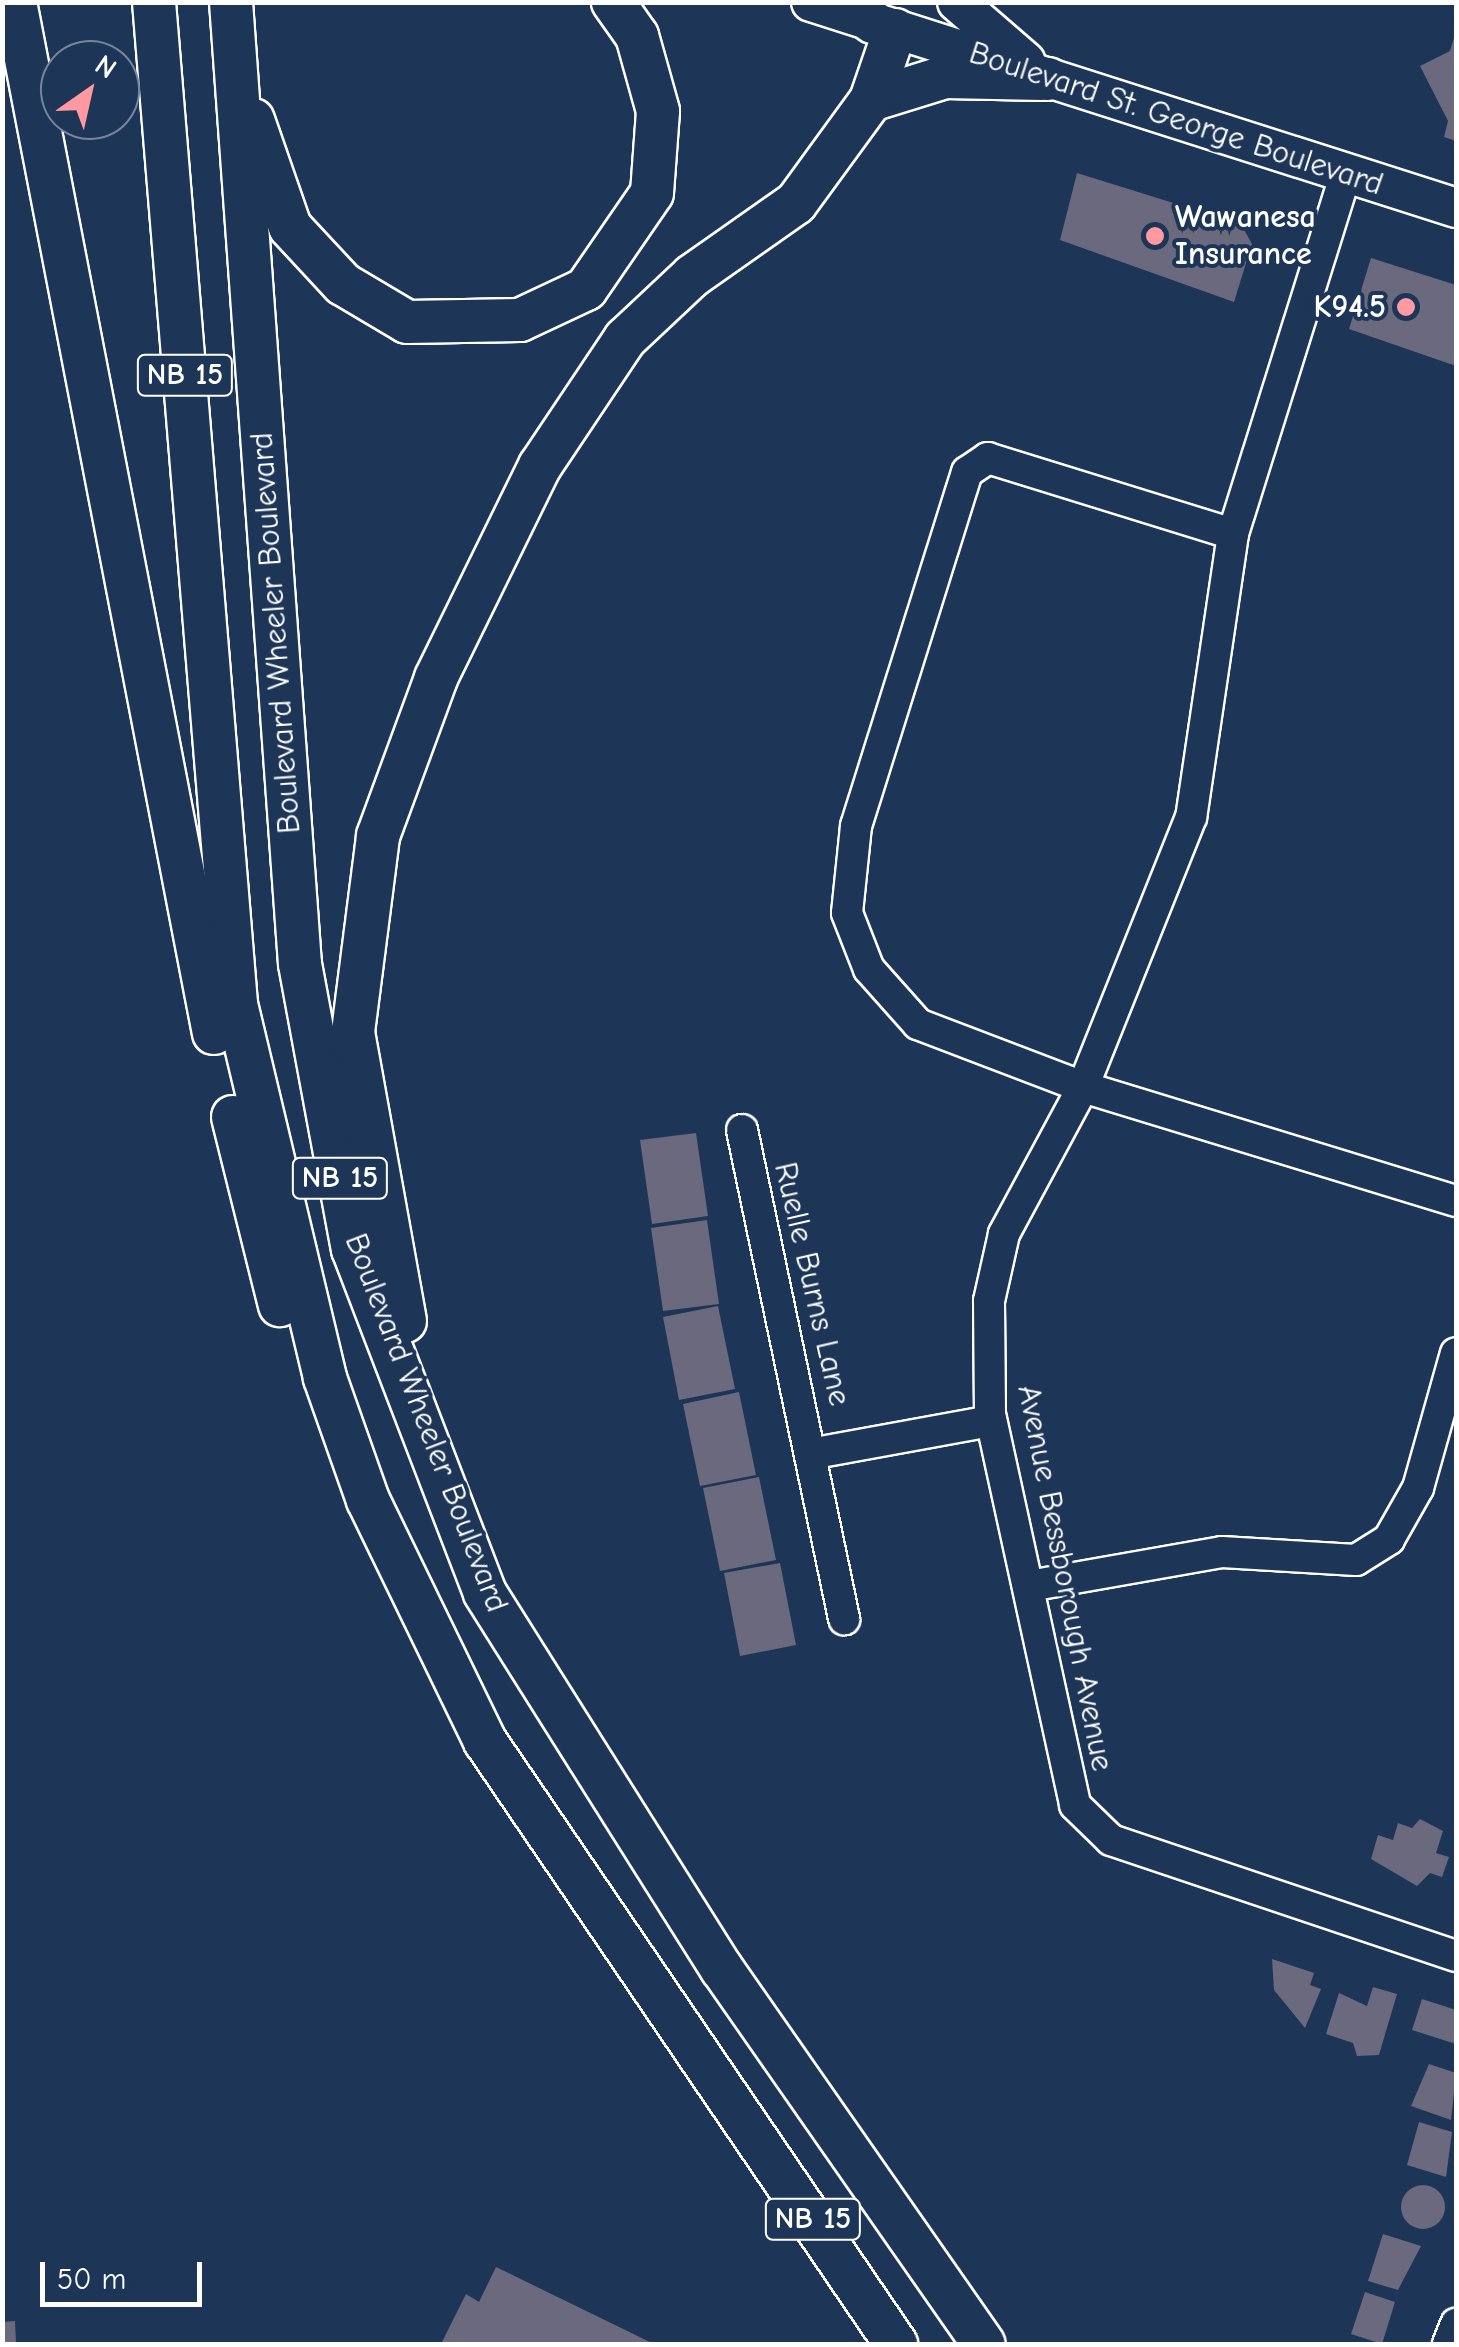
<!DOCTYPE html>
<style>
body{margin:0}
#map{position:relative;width:1459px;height:2347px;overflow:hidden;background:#1d3557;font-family:"Comic Neue",sans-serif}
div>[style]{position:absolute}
.building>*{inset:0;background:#6a697e}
.round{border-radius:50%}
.roads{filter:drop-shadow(2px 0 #fff) drop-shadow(-2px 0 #fff) drop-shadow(0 2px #fff) drop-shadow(0 -2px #fff)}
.minor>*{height:30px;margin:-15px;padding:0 15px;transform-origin:15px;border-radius:15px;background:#1d3557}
.major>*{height:38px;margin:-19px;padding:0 19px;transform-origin:19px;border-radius:19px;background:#1d3557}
.highway>*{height:42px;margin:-21px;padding:0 21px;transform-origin:21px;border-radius:21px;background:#1d3557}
.dots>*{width:28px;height:28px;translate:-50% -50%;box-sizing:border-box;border:5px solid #1d3557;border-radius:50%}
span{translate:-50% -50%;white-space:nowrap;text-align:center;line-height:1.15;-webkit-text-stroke:8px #1d3557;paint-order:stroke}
.shield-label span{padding:2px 8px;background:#1d3557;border:2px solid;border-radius:8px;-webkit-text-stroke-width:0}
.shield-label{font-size:30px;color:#fff;font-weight:700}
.street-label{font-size:32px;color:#fff}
.poi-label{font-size:32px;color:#fff;font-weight:700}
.left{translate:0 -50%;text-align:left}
.right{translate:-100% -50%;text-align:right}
.frame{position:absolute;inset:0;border:5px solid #fff;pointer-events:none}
.north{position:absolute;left:40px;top:40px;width:100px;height:100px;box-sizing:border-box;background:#1d3557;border:2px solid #77869a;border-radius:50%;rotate:34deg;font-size:28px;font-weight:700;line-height:40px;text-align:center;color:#fff}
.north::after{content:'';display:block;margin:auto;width:35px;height:45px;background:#ff9aa2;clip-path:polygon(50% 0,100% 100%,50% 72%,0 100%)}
.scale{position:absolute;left:40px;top:2262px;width:162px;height:45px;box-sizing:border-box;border:5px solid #fff;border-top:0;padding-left:12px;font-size:30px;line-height:35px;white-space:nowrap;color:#fff;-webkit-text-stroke:8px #1d3557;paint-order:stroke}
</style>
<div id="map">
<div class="building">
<i style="clip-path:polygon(1456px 31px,1456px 141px,1444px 137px,1448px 121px,1420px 66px,1450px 51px)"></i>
<i style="clip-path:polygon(1077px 173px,1241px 224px,1252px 244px,1234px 302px,1060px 240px)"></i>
<i style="clip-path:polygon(1371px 258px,1456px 285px,1456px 366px,1349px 329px)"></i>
<i style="clip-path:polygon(696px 1133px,708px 1216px,652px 1224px,640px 1140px)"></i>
<i style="clip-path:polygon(707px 1220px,719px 1304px,663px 1311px,651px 1228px)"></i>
<i style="clip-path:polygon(718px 1306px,735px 1389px,679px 1400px,663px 1317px)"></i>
<i style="clip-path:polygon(739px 1392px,756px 1475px,700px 1486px,683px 1404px)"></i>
<i style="clip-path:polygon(759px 1477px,776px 1560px,720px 1571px,703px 1488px)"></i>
<i style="clip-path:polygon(780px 1563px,796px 1645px,740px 1656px,724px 1573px)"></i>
<i style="clip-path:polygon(1420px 1819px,1443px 1831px,1436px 1853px,1449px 1857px,1442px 1877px,1430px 1873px,1417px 1886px,1371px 1859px,1378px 1835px,1393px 1840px,1398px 1823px,1412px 1828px)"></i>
<i style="clip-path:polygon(1272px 1959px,1314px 1973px,1310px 1985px,1321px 1989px,1305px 2028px,1274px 1990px)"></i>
<i style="clip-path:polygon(1373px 1987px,1397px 1994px,1379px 2055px,1357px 2056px,1353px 2043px,1326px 2034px,1339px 1993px,1367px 2006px)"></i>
<i style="clip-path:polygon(1422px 1999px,1456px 2010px,1456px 2044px,1412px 2030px)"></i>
<i style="clip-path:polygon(1429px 2064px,1456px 2073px,1451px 2120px,1411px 2106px)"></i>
<i style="clip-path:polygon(1419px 2122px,1452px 2132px,1446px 2177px,1407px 2165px)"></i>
<i class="round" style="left:1401px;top:2185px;width:44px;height:44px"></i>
<i style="clip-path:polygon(1383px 2234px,1421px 2246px,1398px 2290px,1368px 2281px)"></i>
<i style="clip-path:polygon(496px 2267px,654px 2344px,441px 2344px,466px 2294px,479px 2302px)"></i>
<i style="clip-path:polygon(1365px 2292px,1395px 2302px,1382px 2344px,1351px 2334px)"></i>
<i style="clip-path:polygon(15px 2321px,16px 2344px,2px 2344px,2px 2322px)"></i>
</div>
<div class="roads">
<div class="minor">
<i style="left:1346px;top:173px;width:378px;rotate:107.4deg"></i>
<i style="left:1233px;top:534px;width:286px;rotate:98.4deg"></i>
<i style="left:1191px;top:817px;width:291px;rotate:111.8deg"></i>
<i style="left:1083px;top:1087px;width:167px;rotate:118.3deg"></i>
<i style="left:1004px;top:1234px;width:69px;rotate:102.6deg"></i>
<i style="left:989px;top:1301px;width:113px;rotate:89.5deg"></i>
<i style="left:990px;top:1414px;width:400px;rotate:77.7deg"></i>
<i style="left:1075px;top:1805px;width:50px;rotate:44.2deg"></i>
<i style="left:1111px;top:1840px;width:364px;rotate:18.6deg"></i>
<i style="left:1233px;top:534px;width:257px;rotate:-162.8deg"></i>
<i style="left:988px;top:458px;width:25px;rotate:146deg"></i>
<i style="left:967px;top:472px;width:371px;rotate:107.4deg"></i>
<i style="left:856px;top:826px;width:87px;rotate:95.9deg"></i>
<i style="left:847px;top:913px;width:60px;rotate:68.6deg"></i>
<i style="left:869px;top:969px;width:74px;rotate:48.3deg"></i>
<i style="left:918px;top:1024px;width:177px;rotate:20.9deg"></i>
<i style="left:1083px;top:1087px;width:390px;rotate:17deg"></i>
<i style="left:742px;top:1130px;width:500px;rotate:78.2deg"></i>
<i style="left:815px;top:1453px;width:179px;rotate:-10.3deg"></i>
<i style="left:1029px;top:1586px;width:196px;rotate:-10deg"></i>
<i style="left:1222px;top:1552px;width:134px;rotate:3.4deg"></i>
<i style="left:1356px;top:1560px;width:39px;rotate:-32deg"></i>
<i style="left:1389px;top:1539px;width:59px;rotate:-60.4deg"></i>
<i style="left:1418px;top:1488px;width:140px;rotate:-74.3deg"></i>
<i style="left:1448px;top:2344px;width:22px;rotate:-68deg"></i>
</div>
<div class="major">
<i style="left:811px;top:2px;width:677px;rotate:17.71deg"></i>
<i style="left:957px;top:2px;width:91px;rotate:41deg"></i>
</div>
<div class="highway">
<i style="left:15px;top:2px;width:1050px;rotate:79.08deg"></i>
<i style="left:154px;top:2px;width:1005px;rotate:85.32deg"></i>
<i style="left:236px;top:1004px;width:384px;rotate:76.6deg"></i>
<i style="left:325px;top:1378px;width:129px;rotate:70.6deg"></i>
<i style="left:368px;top:1500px;width:268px;rotate:64.1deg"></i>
<i style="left:485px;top:1741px;width:730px;rotate:55.72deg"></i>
<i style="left:231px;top:2px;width:964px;rotate:85.9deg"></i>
<i style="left:300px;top:964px;width:290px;rotate:79.5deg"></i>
<i style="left:353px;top:1249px;width:368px;rotate:69deg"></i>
<i style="left:485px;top:1593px;width:444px;rotate:57.8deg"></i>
<i style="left:722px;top:1969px;width:457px;rotate:55.1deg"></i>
<i style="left:848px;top:2px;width:32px;rotate:39deg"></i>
<i style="left:871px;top:100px;width:77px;rotate:-17.3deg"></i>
<i style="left:945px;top:77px;width:103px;rotate:1.1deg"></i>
<i style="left:253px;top:120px;width:113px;rotate:70.9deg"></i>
<i style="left:290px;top:227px;width:78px;rotate:47.1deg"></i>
<i style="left:343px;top:284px;width:74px;rotate:30.7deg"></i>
<i style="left:407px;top:322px;width:113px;rotate:-1deg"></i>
<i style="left:520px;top:320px;width:73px;rotate:-25.2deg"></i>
<i style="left:586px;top:289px;width:116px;rotate:-55.5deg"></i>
<i style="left:652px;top:193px;width:82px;rotate:-85.8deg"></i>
<i style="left:658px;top:111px;width:78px;rotate:-105.6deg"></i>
<i style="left:637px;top:36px;width:42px;rotate:-125.2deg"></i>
<i style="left:233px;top:1117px;width:194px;rotate:76deg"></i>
<i style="left:405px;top:1321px;width:294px;rotate:-100.2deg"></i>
<i style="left:353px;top:1032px;width:198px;rotate:-82.7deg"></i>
<i style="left:378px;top:836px;width:168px;rotate:-69.8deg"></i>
<i style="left:436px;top:678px;width:236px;rotate:-63.9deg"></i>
<i style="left:540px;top:466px;width:153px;rotate:-56.2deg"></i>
<i style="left:625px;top:339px;width:92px;rotate:-43.2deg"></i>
<i style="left:692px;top:276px;width:127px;rotate:-35.1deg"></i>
<i style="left:796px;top:203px;width:127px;rotate:-53.9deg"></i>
<i style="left:871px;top:100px;width:74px;rotate:-71.1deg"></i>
</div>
</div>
<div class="dots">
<i style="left:1155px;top:236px;background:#ff9aa2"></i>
<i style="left:1406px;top:307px;background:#ff9aa2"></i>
</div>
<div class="shield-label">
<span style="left:185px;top:375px">NB 15</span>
<span style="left:340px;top:1178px">NB 15</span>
<span style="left:813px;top:2219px">NB 15</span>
</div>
<div class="street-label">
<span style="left:1176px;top:119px;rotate:18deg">Boulevard St. George Boulevard</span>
<span style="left:276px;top:633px;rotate:-94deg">Boulevard Wheeler Boulevard</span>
<span style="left:812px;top:1284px;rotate:77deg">Ruelle Burns Lane</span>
<span style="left:426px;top:1423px;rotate:69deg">Boulevard Wheeler Boulevard</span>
<span style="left:1065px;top:1578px;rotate:79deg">Avenue Bessborough Avenue</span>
</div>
<div class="poi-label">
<span class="left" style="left:1175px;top:236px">Wawanesa<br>Insurance</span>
<span class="right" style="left:1386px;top:307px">K94.5</span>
</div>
<div class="frame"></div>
<div class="north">N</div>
<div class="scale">50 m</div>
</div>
